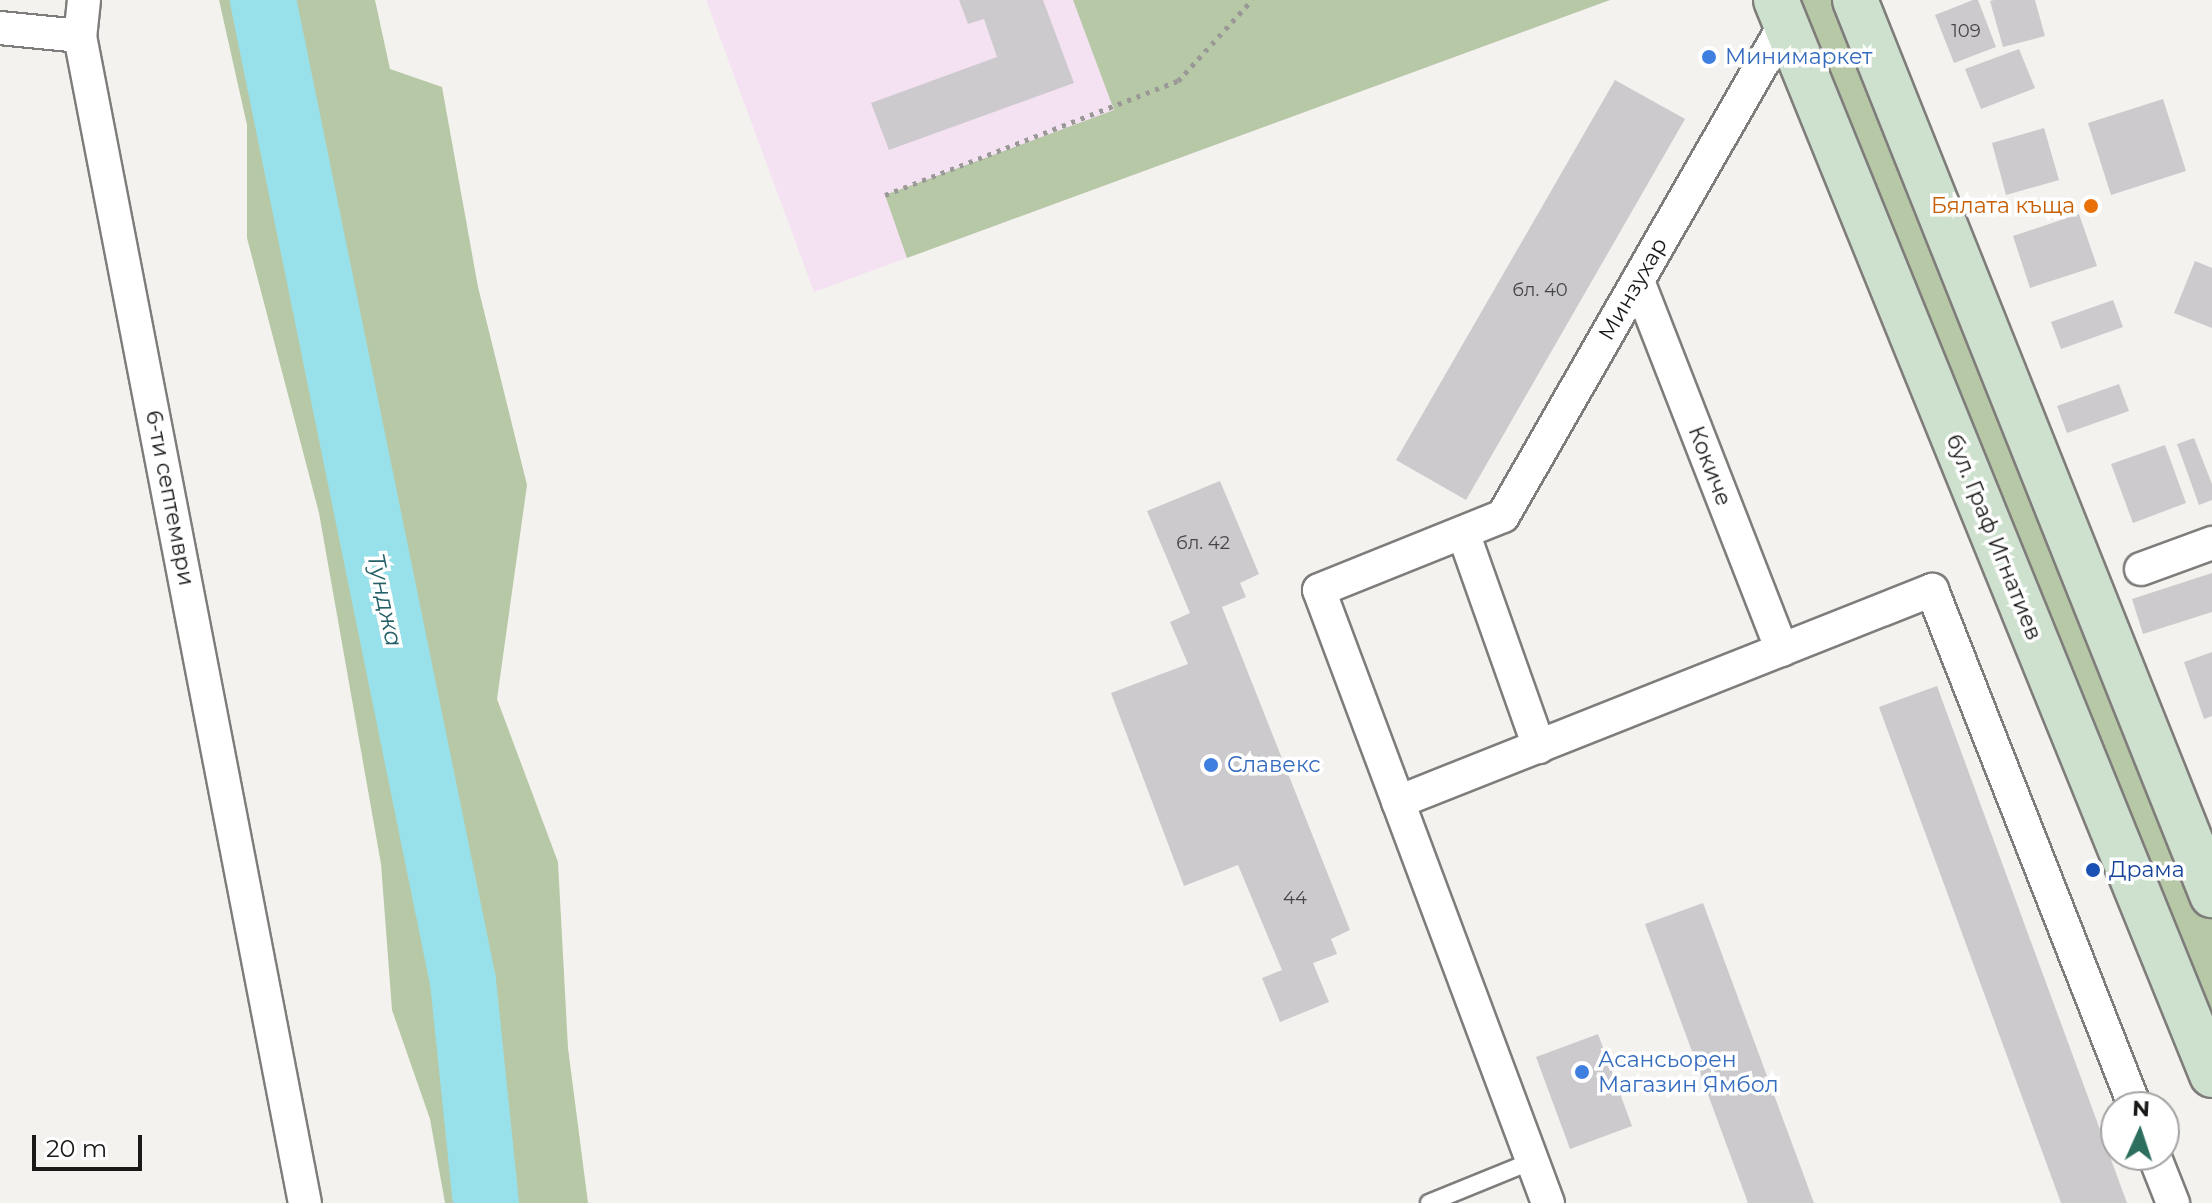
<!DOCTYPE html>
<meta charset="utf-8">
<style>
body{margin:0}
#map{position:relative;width:2212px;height:1203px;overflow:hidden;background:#f4f2ef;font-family:Montserrat,sans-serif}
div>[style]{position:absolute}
.education>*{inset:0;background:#f4e2f3}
.green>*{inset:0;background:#b7c8a6}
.river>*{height:66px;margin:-33px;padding:0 33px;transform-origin:33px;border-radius:33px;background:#99e1ea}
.building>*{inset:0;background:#cccacd}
.path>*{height:5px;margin-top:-2.5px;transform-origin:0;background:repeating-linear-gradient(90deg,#9a9997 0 4px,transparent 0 10px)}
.roads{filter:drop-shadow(2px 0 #7f7d7b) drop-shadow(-2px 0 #7f7d7b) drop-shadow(0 2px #7f7d7b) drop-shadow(0 -2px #7f7d7b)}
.service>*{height:16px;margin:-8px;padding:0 8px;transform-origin:8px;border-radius:8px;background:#fff}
.minor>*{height:32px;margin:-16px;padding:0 16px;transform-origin:16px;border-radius:16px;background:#fff}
.secondary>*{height:44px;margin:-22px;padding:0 22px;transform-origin:22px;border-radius:22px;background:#cee1ce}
.dots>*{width:22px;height:22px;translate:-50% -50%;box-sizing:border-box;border:4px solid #fff;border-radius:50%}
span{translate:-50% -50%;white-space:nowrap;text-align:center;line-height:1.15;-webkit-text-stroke:7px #fff;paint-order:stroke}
.number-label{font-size:18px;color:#464545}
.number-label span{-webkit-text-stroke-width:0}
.shop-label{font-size:22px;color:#366cbe}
.left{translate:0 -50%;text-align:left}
.food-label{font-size:22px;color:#c56008}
.right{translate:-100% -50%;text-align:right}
.street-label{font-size:22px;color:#1a1918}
.transit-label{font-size:22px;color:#164399}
.water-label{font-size:24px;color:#246067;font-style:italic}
.north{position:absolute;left:2100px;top:1091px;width:80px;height:80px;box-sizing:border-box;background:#fff;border:2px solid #a3a3a3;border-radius:50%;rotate:3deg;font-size:22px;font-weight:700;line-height:32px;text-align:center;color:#1a1918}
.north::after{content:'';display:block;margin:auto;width:28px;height:36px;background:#2c6f5f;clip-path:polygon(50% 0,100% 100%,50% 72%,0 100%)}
.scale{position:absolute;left:32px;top:1135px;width:110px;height:36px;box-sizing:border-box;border:4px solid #1a1918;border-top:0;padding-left:10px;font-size:24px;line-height:28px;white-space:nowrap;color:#1a1918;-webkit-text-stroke:6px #fff;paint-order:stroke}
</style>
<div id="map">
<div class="education">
<i style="clip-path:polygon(706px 0,1610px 0,814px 292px)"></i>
</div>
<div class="green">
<i style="clip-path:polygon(219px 0,375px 0,390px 69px,442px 87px,478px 287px,527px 485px,497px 699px,558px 862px,568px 1048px,588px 1203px,445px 1203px,430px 1119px,392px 1010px,381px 864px,319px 513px,247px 238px,247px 125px)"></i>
<i style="clip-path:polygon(1073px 0,1610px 0,907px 258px,885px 195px,1114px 110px)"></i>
<i style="clip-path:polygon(1776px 0,1855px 0,2212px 895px,2212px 1075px)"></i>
</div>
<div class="river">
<i style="left:263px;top:0;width:1001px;rotate:78.48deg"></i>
<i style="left:463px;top:981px;width:223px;rotate:84.1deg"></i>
</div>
<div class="building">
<i style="clip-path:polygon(959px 0,1043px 0,1074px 83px,889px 150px,871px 103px,997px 57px,984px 19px,968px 24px)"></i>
<i style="clip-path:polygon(1973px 0,1978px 0,1996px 47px,1954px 63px,1935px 15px)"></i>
<i style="clip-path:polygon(1994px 0,2035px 0,2045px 36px,2003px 47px,1990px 1px)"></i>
<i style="clip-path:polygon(2019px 49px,2035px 88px,1981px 109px,1965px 69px)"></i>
<i style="clip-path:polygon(1615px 80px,1685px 119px,1466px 500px,1396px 460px)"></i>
<i style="clip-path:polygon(2163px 99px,2186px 171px,2111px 195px,2088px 123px)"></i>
<i style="clip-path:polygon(2044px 128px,2059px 180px,2006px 195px,1992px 143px)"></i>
<i style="clip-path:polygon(2079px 214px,2097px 266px,2030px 288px,2013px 236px)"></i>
<i style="clip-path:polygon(2195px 261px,2212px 268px,2212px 328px,2174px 313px)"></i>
<i style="clip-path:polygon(2113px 300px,2123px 327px,2061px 349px,2051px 322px)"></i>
<i style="clip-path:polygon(2119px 384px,2129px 411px,2067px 433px,2057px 406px)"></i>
<i style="clip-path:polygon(2194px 438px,2212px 484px,2212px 500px,2199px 505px,2177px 444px)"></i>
<i style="clip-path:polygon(2165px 445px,2186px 503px,2133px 523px,2111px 464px)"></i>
<i style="clip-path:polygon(1220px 481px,1259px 574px,1240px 583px,1246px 597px,1222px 607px,1350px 930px,1331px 939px,1337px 954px,1313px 963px,1329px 1002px,1280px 1022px,1262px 978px,1282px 970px,1238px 865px,1184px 886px,1111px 693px,1188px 664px,1170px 622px,1190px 613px,1147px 511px)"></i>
<i style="clip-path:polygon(2212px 573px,2212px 612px,2143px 634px,2132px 599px)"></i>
<i style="clip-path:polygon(2212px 652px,2212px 716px,2204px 719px,2184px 662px)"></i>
<i style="clip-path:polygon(1937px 686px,2127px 1203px,2061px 1203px,1879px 707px)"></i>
<i style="clip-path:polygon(1703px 903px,1814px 1203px,1748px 1203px,1645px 924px)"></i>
<i style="clip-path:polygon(1598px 1034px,1632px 1126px,1570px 1149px,1536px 1057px)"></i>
</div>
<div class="path">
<i style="left:885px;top:195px;width:314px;rotate:-21.3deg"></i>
<i style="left:1178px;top:81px;width:110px;rotate:-47.6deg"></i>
</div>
<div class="roads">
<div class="service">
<i style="left:1429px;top:1203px;width:111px;rotate:-22.2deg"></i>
</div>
<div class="minor">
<i style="left:84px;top:0;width:36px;rotate:96deg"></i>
<i style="left:80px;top:36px;width:1188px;rotate:79.09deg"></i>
<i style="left:0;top:28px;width:80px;rotate:5.7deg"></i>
<i style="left:1638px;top:281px;width:396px;rotate:68.7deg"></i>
<i style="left:1464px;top:535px;width:225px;rotate:70.5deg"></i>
<i style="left:2141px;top:569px;width:76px;rotate:-20.1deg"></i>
<i style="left:1398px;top:802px;width:575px;rotate:-21.65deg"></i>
<i style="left:1932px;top:590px;width:555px;rotate:68.56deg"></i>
<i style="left:2154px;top:1155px;width:52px;rotate:68.4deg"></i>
<i style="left:1548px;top:1203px;width:654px;rotate:-110.48deg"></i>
<i style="left:1319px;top:590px;width:198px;rotate:-21.9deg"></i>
<i style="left:1503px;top:516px;width:567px;rotate:-60.18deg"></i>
</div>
<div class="secondary">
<i style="left:1776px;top:0;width:1160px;rotate:67.92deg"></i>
<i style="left:1855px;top:0;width:964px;rotate:68.25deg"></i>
</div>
</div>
<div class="dots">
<i style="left:1709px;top:57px;background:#3f7fe0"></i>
<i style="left:2091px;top:206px;background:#e8710a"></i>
<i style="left:1211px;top:765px;background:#3f7fe0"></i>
<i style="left:2093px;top:870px;background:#1a4fb4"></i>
<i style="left:1582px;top:1072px;background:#3f7fe0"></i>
</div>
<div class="number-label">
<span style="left:1966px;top:31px">109</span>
<span style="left:1540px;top:290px">бл. 40</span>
<span style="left:1203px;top:543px">бл. 42</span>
<span style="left:1295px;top:898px">44</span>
</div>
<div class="shop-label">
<span class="left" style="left:1725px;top:57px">Минимаркет</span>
<span class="left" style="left:1227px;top:765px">Славекс</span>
<span class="left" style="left:1598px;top:1072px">Асансьорен<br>Магазин Ямбол</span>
</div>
<div class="food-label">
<span class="right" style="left:2075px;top:206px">Бялата къща</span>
</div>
<div class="street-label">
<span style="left:1633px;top:289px;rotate:-60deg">Минзухар</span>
<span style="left:1710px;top:466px;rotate:69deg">Кокиче</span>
<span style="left:170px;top:498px;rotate:79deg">6-ти септември</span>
<span style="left:1994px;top:537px;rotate:68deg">бул. Граф Игнатиев</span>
</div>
<div class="transit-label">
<span class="left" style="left:2109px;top:870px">Драма</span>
</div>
<div class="water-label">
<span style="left:385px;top:600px;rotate:78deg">Тунджа</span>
</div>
<div class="north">N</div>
<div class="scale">20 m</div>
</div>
